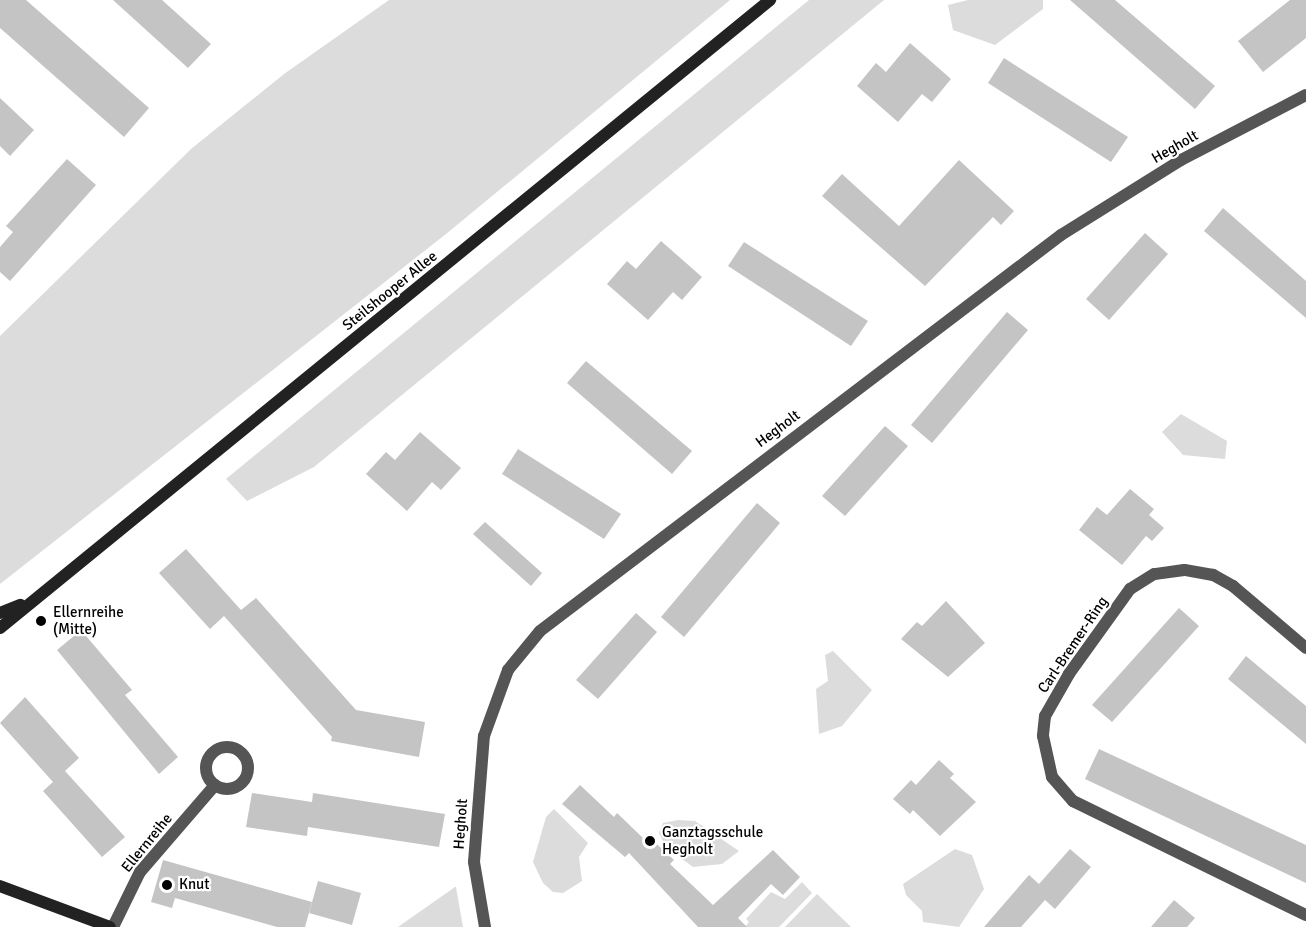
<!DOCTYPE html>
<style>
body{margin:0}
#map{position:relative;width:1306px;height:927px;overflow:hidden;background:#fff;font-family:Signika,sans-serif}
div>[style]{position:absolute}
.green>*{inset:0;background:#dcdcdc}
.building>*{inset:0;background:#c4c4c4}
.street>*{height:12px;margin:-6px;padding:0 6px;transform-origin:6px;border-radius:6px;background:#555}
.street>.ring{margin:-6px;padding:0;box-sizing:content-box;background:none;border:12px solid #555;border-radius:50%}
.secondary>*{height:12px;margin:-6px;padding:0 6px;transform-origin:6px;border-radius:6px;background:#222}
.dots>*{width:16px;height:16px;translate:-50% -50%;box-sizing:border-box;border:3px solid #fff;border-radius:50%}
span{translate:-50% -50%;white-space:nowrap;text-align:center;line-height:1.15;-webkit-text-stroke:4.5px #fff;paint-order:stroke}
.street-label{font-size:15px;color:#000}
.poi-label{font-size:15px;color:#000}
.left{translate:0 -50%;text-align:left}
</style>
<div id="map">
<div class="green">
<i style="clip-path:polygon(389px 0,730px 0,446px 234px,0 584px,0 336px,191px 149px,284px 74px)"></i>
<i style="clip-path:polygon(809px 0,884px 0,314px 467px,247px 501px,226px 479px)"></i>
<i style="clip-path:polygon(968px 0,1043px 0,1043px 9px,995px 45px,953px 30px,948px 5px)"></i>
<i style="clip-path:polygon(1181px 414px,1227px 441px,1225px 459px,1183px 455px,1162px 432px)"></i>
<i style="clip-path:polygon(833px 651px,872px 690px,842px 726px,819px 734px,816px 689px,828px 681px,825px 655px)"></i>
<i style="clip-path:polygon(554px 809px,588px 843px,579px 857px,582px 881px,563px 893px,553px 892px,543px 883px,533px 862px,546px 817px)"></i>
<i style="clip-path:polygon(678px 820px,695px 821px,739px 851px,722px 864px,693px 867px,666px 847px,659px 833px,663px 823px)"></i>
<i style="clip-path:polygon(955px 849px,972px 855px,984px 889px,959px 927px,923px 922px,922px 911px,906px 895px,903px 884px)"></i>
<i style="clip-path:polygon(802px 882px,812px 893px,779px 927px,745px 927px,749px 922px,746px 919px,771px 892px,785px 899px)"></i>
<i style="clip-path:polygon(456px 887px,463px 927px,398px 927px,455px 887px)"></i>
<i style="clip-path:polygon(817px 894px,851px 927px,785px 927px)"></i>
</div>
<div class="building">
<i style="clip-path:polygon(0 0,26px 0,149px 108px,124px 137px,0 28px)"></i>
<i style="clip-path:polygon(113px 0,162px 0,211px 44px,188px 68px)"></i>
<i style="clip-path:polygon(1070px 0,1115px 0,1215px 86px,1195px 109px)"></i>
<i style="clip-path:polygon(1290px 0,1306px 0,1306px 38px,1263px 72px,1238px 41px)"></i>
<i style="clip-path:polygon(910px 43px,951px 79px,932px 102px,922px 94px,898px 122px,857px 86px,876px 63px,886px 72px)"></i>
<i style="clip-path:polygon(1004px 58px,1128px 137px,1111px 162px,988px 83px)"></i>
<i style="clip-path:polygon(0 98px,34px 130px,10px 156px,0 146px)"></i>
<i style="clip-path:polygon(67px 159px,96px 185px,10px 281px,0 272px,0 247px,13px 232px,6px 226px)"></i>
<i style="clip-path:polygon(959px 160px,1014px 211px,1001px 225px,993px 217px,925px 286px,822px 196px,842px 174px,899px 226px)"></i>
<i style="clip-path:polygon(1223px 208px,1306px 281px,1306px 318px,1204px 231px)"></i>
<i style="clip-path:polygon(1145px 233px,1168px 254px,1109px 320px,1086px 299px)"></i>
<i style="clip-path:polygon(661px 241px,702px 277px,682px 300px,673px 292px,648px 320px,607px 284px,627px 261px,636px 269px)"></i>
<i style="clip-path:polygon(744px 242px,868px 321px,851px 346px,728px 266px)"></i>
<i style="clip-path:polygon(1007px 312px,1028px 330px,932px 443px,911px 425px)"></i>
<i style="clip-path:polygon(586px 361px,692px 451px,672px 474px,567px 383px)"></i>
<i style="clip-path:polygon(885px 426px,908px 446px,845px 516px,822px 496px)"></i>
<i style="clip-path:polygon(420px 432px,461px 468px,441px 490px,432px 482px,407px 511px,366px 474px,386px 452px,395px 460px)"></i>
<i style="clip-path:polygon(518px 449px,621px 514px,604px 539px,502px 474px)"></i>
<i style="clip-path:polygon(1130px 489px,1154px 509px,1149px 515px,1164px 528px,1152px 541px,1146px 536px,1122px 565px,1079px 530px,1097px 507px,1107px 515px)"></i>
<i style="clip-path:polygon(757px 503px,780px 523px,684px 637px,661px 617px)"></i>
<i style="clip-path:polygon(485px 522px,542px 573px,531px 586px,473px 534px)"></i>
<i style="clip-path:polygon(186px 549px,241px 610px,256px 598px,356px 710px,425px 722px,419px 757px,331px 741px,332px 737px,224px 616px,210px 629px,159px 573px)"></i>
<i style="clip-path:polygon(946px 601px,985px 643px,948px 677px,901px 639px,917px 622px,922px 626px)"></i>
<i style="clip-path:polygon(1179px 608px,1199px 626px,1112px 722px,1092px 705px)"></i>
<i style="clip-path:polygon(636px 613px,657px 632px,598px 699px,576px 680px)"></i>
<i style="clip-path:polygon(81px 630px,132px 690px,125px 695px,178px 757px,159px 774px,57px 650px)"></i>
<i style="clip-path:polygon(1246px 656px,1306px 706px,1306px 744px,1228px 679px)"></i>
<i style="clip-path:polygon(25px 697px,79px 758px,65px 771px,125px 837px,102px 857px,43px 791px,53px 782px,0 723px)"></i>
<i style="clip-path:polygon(1099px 749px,1306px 845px,1306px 883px,1085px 779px)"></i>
<i style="clip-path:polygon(939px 760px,954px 774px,950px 778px,976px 802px,940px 836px,913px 810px,910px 814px,893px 799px,911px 780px,916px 785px)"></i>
<i style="clip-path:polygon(580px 785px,614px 817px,617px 813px,643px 838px,646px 834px,674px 860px,670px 864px,713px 905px,773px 850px,800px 877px,783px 895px,771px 884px,738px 918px,747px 927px,698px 927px,629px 853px,625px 857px,562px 804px)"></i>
<i style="clip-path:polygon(252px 793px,312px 802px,313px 793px,445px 814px,439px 847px,308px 827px,307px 836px,246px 827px)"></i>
<i style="clip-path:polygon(1070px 849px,1091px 867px,1055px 909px,1045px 900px,1021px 927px,984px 927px,1029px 875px,1039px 884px)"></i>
<i style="clip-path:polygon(163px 860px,312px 902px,305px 927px,277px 927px,175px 898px,172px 908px,151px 902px)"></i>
<i style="clip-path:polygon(318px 881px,361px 893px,352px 925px,309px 913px)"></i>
<i style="clip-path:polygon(1174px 900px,1195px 918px,1187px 927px,1151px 927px)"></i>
</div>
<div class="street">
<i style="left:1306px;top:648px;width:96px;rotate:-139.7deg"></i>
<i style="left:1233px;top:586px;width:23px;rotate:-151deg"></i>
<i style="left:1213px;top:575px;width:29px;rotate:-170deg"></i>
<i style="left:1184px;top:570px;width:30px;rotate:172deg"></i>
<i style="left:1154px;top:574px;width:28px;rotate:148deg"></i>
<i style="left:1130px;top:589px;width:105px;rotate:125.7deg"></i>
<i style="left:1069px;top:674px;width:48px;rotate:119.7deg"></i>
<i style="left:1045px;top:716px;width:20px;rotate:96deg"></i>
<i style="left:1043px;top:736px;width:42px;rotate:77.6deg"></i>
<i style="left:1052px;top:777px;width:32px;rotate:49deg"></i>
<i style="left:1073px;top:801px;width:259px;rotate:26.1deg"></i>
<i class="ring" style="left:206px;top:747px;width:30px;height:30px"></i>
<i style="left:113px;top:927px;width:61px;rotate:-63.9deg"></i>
<i style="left:140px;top:872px;width:115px;rotate:-49.2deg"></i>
<i style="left:485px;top:927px;width:66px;rotate:-99.6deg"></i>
<i style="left:474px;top:862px;width:126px;rotate:-85.5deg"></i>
<i style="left:484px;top:736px;width:70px;rotate:-70deg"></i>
<i style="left:508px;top:670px;width:50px;rotate:-50.6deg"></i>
<i style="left:540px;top:631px;width:654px;rotate:-37.24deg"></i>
<i style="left:1061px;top:235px;width:142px;rotate:-32deg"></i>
<i style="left:1181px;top:160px;width:141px;rotate:-27.5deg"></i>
</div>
<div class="secondary">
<i style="left:0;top:613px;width:22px;rotate:-22deg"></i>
<i style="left:0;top:628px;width:994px;rotate:-39.2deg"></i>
<i style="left:0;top:886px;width:117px;rotate:20.4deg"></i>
</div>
<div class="dots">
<i style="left:41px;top:621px;background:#000"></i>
<i style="left:650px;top:841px;background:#000"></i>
<i style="left:167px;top:885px;background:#000"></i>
</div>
<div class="street-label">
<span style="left:1175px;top:147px;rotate:-30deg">Hegholt</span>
<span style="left:390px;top:291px;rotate:-39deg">Steilshooper Allee</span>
<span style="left:778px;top:429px;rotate:-37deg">Hegholt</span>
<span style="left:1073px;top:645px;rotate:-56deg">Carl-Bremer-Ring</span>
<span style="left:461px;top:824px;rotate:-86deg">Hegholt</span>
<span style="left:147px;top:843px;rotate:-51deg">Ellernreihe</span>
</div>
<div class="poi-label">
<span class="left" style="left:53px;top:621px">Ellernreihe<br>(Mitte)</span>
<span class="left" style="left:662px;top:841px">Ganztagsschule<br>Hegholt</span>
<span class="left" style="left:179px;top:885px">Knut</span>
</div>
</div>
